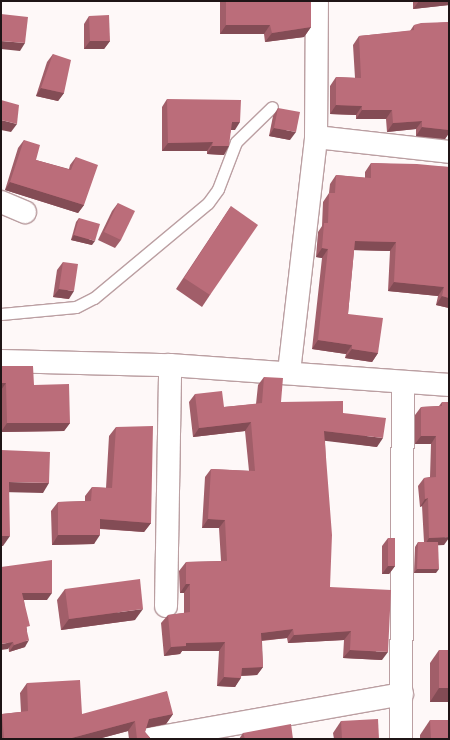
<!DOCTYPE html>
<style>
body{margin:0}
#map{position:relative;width:450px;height:740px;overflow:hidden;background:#fef8f8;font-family:"Space Grotesk",sans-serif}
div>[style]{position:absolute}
.roads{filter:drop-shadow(1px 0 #bb9fa2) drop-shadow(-1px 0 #bb9fa2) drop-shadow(0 1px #bb9fa2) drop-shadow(0 -1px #bb9fa2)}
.lane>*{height:11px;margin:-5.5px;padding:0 5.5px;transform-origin:5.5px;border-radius:5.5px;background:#fff}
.street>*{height:22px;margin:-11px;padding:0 11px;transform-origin:11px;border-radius:11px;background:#fff}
.wall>*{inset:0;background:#a15e69}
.shaded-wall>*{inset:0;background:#834c55}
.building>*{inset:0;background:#bb6d7a}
span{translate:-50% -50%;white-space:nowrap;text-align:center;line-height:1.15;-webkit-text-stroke:3px #fff;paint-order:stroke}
.frame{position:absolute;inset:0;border:2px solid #1f1516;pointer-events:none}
</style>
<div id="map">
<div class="roads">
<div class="lane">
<i style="left:1px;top:314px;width:75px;rotate:-5.3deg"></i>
<i style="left:76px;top:307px;width:20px;rotate:-27deg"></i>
<i style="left:94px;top:298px;width:148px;rotate:-39.8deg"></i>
<i style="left:208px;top:203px;width:17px;rotate:-54deg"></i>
<i style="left:218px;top:189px;width:50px;rotate:-69deg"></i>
<i style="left:236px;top:142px;width:50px;rotate:-44.2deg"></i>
</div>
<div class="street">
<i style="left:316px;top:137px;width:134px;rotate:6.4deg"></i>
<i style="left:1px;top:202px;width:26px;rotate:23deg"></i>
<i style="left:1px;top:361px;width:169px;rotate:1.4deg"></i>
<i style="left:170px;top:365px;width:280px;rotate:4.1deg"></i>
<i style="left:289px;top:372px;width:237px;rotate:-83.4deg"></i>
<i style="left:316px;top:137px;width:136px;rotate:-89.6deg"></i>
<i style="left:166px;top:606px;width:241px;rotate:-89deg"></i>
<i style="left:150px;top:739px;width:256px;rotate:-10.1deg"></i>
<i style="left:401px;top:739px;width:356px;rotate:-89.7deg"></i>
</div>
</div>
<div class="wall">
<i style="clip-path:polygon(220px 1px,311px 1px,311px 27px,304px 37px,265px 42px,264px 34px,220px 34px)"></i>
<i style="clip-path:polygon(413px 1px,449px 1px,449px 5px,413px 9px)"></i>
<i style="clip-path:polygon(89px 16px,110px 41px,104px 49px,84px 49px,84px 24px)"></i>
<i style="clip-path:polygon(449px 22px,449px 133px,445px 139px,416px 136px,416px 129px,387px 132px,386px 119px,356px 119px,356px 115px,330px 114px,330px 86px,336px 77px,355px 78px,353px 45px,359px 36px,410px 31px,414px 25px)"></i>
<i style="clip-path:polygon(53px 54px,64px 93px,58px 101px,36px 96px,47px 62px)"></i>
<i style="clip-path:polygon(167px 99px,235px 130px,231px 130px,224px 155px,207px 154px,207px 151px,162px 151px,162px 107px)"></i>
<i style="clip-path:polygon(278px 108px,290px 140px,269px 136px,273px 116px)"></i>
<i style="clip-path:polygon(24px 140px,36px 160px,69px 169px,70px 165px,76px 157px,84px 205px,78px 213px,5px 190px,18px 148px)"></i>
<i style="clip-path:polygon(371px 163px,449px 167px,449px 308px,436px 305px,438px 296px,388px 291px,390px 251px,354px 250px,348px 314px,378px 353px,372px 362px,345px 358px,346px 354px,312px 349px,322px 258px,316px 257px,318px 232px,322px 226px,323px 202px,329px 193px,330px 184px,336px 175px,365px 178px,365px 172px)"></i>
<i style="clip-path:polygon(118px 203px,121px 240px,115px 248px,98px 240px,112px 211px)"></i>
<i style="clip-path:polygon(231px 206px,210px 295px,202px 307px,176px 289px)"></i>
<i style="clip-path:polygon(79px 218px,92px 245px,71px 240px,76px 222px)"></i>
<i style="clip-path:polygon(63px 262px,69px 299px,53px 297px,57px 270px)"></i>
<i style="clip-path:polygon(1px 366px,34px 385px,70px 423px,64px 431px,1px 432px)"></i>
<i style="clip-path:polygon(264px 377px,281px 402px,343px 413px,377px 447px,325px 440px,330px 587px,382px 660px,343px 658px,344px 640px,288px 643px,287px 638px,262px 641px,263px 667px,257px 675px,241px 676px,235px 687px,217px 686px,219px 651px,182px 651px,180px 654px,164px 656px,161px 623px,168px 615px,184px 613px,184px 593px,180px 593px,179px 571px,186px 562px,221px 561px,219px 528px,202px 528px,205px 477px,211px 469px,249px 471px,245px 431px,193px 437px,189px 402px,195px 394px,224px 407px,256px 404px,258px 385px)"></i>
<i style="clip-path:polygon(442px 402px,449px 402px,449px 505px,448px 505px,444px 545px,438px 545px,436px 573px,414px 573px,415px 547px,418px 542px,424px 542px,422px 506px,420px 507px,418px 486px,424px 478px,430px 477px,431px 444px,415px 444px,415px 415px,421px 407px,439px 406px)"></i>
<i style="clip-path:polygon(116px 427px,151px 523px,144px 532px,100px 529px,94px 544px,52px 545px,51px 511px,58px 502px,85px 501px,85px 496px,92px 487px,106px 488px,109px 436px)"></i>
<i style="clip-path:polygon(388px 538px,395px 566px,389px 574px,382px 574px,382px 546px)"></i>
<i style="clip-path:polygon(1px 567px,47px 600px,24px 600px,27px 631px,25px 647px,9px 652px)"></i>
<i style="clip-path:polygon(65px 589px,135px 620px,61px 630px,57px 600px)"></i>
<i style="clip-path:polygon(439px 650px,449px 702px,430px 702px,430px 663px)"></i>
<i style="clip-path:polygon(27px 683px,82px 714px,173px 714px,166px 724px,146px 728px,145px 732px,151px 739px,129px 739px,128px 731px,98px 739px,1px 739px,1px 715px,2px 714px,21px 712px,20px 693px)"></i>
<i style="clip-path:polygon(430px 720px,449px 739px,420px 739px,420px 735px)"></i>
<i style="clip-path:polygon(341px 721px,379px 739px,334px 739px,333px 733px)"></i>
<i style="clip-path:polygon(243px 733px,293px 739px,239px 739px)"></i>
</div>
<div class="shaded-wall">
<i style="clip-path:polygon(419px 1px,449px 1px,449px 5px,413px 9px)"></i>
<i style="clip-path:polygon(226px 25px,270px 25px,264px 34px,220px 34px)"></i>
<i style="clip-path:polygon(311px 27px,304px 37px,265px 42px,272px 33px)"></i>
<i style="clip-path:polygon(1px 41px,25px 43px,20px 51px,1px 49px)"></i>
<i style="clip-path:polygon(90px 41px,110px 41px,104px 49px,84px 49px)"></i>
<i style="clip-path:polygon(41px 88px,64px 93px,58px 101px,36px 96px)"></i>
<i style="clip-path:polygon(336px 105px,362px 106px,356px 115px,330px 114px)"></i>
<i style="clip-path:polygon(362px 110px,392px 110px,386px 119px,356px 119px)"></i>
<i style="clip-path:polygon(1px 120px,17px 124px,11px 132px,1px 130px)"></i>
<i style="clip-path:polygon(422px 121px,416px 129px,387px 132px,393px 123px)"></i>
<i style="clip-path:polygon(232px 122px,240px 122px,235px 130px,227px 130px)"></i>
<i style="clip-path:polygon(422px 127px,449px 130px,449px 133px,445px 139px,416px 136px)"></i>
<i style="clip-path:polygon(274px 128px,296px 132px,290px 140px,269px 136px)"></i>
<i style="clip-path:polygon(213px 142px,207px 151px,162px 151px,168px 143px)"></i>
<i style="clip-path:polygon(212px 146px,229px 146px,224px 155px,207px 154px)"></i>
<i style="clip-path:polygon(10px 182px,84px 205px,78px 213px,5px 190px)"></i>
<i style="clip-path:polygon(74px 235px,95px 241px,92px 245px,71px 240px)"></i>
<i style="clip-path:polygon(355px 241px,396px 242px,390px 251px,349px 250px)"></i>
<i style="clip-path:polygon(322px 248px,328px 249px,322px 258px,316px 257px)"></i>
<i style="clip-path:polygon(394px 282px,444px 287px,438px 296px,388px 291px)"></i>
<i style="clip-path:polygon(59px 289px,74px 291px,69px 299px,53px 297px)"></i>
<i style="clip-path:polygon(442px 296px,449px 298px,449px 308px,436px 305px)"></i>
<i style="clip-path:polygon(318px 340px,352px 345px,346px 354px,312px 349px)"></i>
<i style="clip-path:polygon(352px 349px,378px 353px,372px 362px,345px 358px)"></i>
<i style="clip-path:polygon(1px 383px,6px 383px,1px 390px)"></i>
<i style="clip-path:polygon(251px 422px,245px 431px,193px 437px,199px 428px)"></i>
<i style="clip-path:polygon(7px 423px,70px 423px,64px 431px,1px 432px)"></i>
<i style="clip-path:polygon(324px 431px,383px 438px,377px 447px,318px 440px)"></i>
<i style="clip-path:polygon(421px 436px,436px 436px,431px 444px,415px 444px)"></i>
<i style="clip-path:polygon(9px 482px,49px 483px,43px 493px,2px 492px)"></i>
<i style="clip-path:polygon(428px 498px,422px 506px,420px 507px,425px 499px)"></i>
<i style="clip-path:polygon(100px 519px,151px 523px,144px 532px,93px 528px)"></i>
<i style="clip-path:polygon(208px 519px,225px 520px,219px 528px,202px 528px)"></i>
<i style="clip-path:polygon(58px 535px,100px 535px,94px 544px,52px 545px)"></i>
<i style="clip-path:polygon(1px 536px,10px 536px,3px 546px,1px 546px)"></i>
<i style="clip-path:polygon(449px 537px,449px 538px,444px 545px,424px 546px,429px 538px)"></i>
<i style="clip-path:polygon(388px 566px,395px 566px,389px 574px,382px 574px)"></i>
<i style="clip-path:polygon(417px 569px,439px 569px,436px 573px,414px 573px)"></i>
<i style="clip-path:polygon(186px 584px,190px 584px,184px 593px,180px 593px)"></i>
<i style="clip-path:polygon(22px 593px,52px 593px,47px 600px,17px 600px)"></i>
<i style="clip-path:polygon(143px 609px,135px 620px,61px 630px,69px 619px)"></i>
<i style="clip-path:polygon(293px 629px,287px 638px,255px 641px,261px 633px)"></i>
<i style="clip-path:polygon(351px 631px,344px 640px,288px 643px,294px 635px)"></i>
<i style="clip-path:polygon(29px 640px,25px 647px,9px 652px,14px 645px)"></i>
<i style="clip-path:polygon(13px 642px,8px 649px,1px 650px,1px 644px)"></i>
<i style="clip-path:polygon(225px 642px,219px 651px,182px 651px,180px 654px,164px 656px,171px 647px,186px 643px)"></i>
<i style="clip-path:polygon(350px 650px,388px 652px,382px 660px,343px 658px)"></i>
<i style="clip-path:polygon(263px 667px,257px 675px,236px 676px,242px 668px)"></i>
<i style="clip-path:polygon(224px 677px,241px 678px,235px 687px,217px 686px)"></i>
<i style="clip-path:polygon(439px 688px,449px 688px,449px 702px,430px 702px)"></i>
<i style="clip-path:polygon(173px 714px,166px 724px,142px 729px,149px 719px)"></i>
<i style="clip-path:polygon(135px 721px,128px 731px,98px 739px,68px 739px)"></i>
</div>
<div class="building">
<i style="clip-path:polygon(226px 1px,311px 1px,311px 27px,272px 33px,270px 25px,226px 25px)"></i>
<i style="clip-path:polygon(1px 14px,28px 17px,25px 43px,1px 41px)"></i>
<i style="clip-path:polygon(109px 15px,110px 41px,90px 41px,89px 16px)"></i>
<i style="clip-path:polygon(449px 22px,449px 130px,422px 127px,422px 121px,393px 123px,392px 110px,362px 110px,362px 106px,336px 105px,336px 77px,361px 78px,359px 36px,414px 30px,414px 25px,421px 23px)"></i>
<i style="clip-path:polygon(53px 54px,71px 60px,64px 93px,41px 88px)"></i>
<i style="clip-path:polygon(167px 99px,241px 100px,240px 122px,232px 122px,229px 146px,212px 146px,213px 142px,168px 143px)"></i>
<i style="clip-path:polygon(1px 100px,19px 105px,17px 124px,1px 120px)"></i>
<i style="clip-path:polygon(278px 108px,300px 112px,296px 132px,274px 128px)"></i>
<i style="clip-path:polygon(24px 140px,40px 145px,36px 160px,71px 170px,76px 157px,98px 165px,84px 205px,10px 182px)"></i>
<i style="clip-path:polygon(371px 163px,417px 164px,449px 167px,449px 298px,442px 296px,444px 287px,394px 282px,396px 242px,355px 241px,348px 314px,383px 318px,378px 353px,352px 349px,352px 345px,318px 340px,328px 249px,322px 248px,324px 223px,328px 223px,329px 193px,335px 193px,336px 175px,371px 178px)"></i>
<i style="clip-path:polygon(118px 203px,135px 211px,121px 240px,104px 232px)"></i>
<i style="clip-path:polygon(231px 206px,258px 225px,210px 295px,184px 278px)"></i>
<i style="clip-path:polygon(79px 218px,100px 224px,95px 241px,74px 235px)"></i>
<i style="clip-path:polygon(63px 262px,78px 264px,74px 291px,59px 289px)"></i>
<i style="clip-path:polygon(1px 366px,33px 366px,34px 385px,69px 384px,70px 423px,7px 423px,6px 383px,1px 383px)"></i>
<i style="clip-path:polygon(264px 377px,283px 378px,281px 402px,343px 401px,343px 413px,386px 418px,383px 438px,324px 431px,332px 535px,330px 587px,391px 590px,388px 652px,350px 650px,351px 631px,294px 635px,293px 629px,261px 633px,263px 667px,242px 668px,241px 678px,224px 677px,225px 642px,186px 643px,186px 646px,171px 647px,168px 615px,190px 612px,190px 584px,186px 584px,186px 562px,227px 561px,225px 520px,208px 519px,211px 469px,255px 471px,251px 422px,199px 428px,195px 394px,222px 391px,224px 407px,262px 403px)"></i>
<i style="clip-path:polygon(442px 402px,449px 402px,449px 497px,448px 497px,449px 537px,429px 538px,428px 498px,425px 499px,424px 478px,436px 477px,436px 436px,421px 436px,421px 407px,442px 406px)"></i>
<i style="clip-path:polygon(153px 426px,151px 523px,100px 519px,100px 535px,58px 535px,58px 502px,91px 501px,92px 487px,112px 488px,116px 427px)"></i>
<i style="clip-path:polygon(1px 450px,50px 452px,49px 483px,9px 482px,10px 536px,1px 536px)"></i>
<i style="clip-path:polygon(388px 538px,395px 538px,395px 566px,388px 566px)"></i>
<i style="clip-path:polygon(418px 542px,438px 542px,439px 569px,417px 569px)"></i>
<i style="clip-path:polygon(52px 560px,52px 593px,22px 593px,30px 626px,26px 627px,29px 640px,14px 645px,13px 642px,1px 644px,1px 567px)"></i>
<i style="clip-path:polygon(140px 579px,143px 609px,69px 619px,65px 589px)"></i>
<i style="clip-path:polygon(439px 650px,449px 650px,449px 688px,439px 688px)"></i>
<i style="clip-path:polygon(80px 680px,82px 714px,167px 691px,173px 714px,149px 719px,145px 732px,151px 739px,137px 739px,135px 721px,68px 739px,4px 739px,2px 714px,28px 711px,27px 683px)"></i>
<i style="clip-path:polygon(378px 719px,379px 739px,342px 739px,341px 721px)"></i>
<i style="clip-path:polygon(430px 720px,449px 720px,449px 739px,431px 739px)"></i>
<i style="clip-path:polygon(291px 724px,293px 739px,245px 739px,243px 733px)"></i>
</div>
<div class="frame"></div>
</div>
